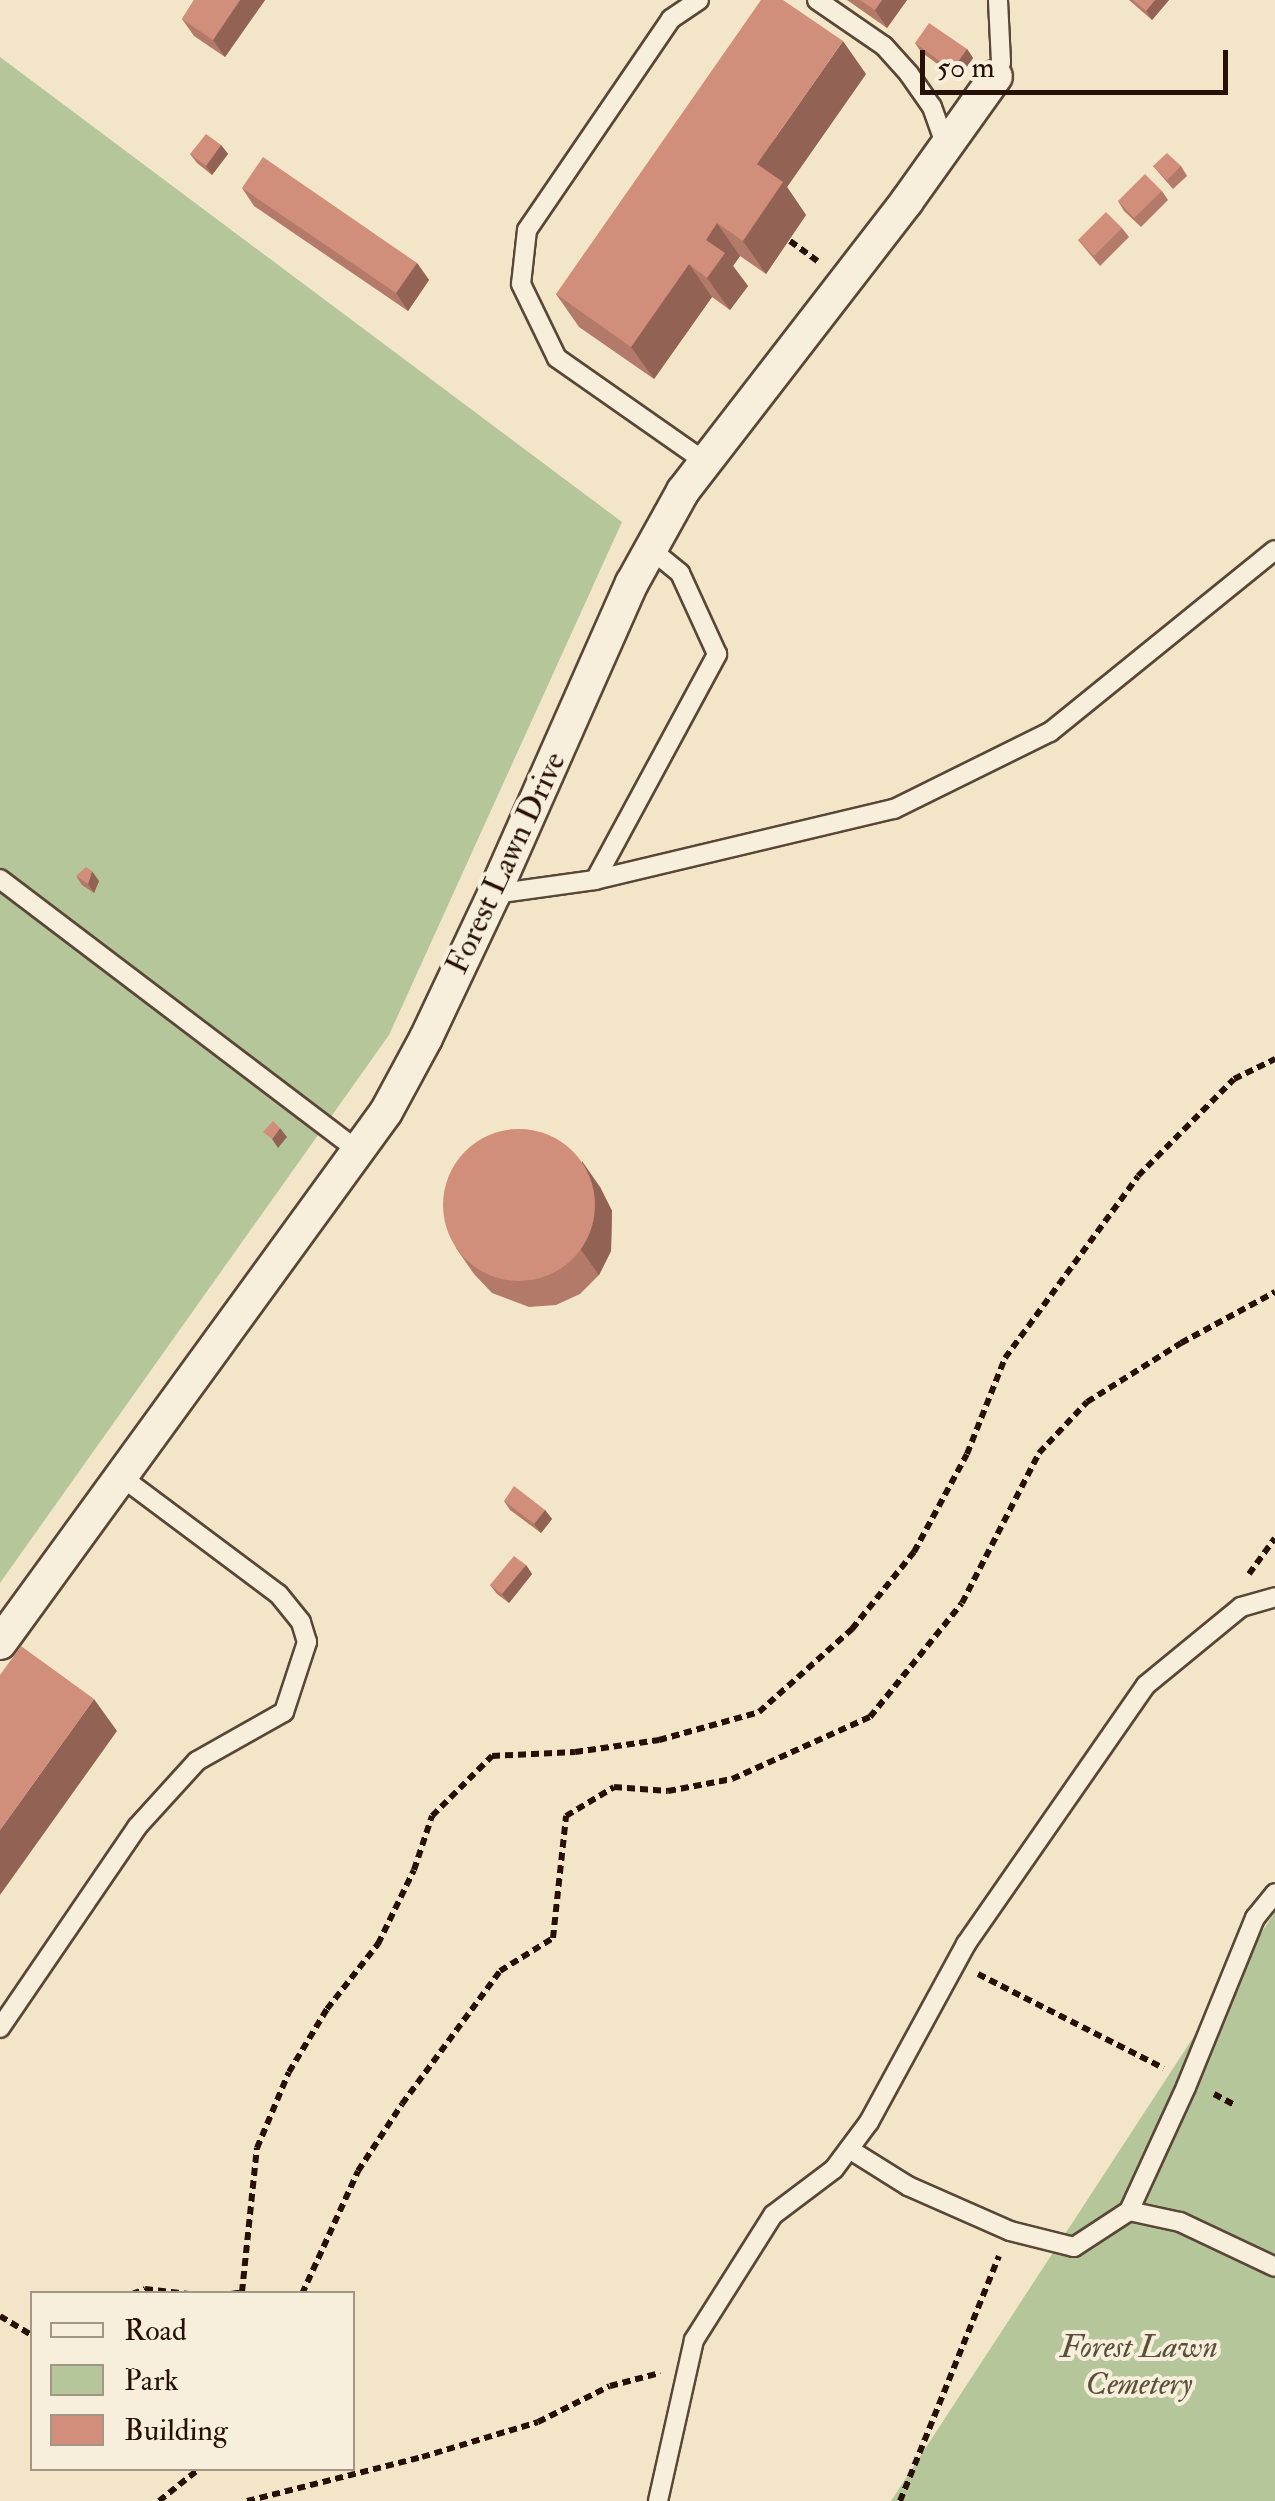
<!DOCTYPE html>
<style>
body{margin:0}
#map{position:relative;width:1275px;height:2501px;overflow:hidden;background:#f3e6c8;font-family:"IM FELL Double Pica",serif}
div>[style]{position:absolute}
.green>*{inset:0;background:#b5c69a}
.path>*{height:6px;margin-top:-3px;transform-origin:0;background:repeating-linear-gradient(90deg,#271007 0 8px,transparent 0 13px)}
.roads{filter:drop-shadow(2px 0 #5a4637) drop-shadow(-2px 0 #5a4637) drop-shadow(0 2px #5a4637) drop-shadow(0 -2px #5a4637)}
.lane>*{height:18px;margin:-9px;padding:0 9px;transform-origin:9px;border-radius:9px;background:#f7efdb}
.street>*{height:32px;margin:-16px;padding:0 16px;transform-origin:16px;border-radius:16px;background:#f7efdb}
.wall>*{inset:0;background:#b47a69}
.shaded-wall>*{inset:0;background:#926355}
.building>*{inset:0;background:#d18e7a}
.round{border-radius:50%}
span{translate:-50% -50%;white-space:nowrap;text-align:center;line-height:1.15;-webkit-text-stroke:8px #f7efdb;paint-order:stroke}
.street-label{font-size:32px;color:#271007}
.park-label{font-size:32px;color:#59503a;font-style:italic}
.legend{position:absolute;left:30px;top:2291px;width:325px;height:180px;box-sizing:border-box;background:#f7efdb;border:2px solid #a49686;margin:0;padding:12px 18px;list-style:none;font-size:30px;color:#271007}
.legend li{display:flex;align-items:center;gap:20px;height:50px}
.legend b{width:50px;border:2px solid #a49686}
.scale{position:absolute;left:920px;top:50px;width:308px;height:45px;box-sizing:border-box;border:5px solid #271007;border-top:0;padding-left:12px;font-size:30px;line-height:35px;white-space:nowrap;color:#271007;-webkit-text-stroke:8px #f7efdb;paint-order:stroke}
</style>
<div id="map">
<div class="green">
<i style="clip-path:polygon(0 57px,622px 522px,389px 1035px,0 1583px)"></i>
<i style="clip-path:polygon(1275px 1912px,1275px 2501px,891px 2501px)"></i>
</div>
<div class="path">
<i style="left:790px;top:241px;width:34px;rotate:36deg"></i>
<i style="left:1249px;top:1574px;width:44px;rotate:-54.2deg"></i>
<i style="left:978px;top:1974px;width:208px;rotate:26.9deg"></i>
<i style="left:1214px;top:2094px;width:24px;rotate:28deg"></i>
<i style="left:132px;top:2294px;width:14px;rotate:-21deg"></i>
<i style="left:145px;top:2289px;width:44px;rotate:6.5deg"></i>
<i style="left:231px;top:2294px;width:11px;rotate:-10deg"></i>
<i style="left:242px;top:2292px;width:145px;rotate:-84.1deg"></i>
<i style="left:257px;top:2148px;width:82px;rotate:-67.2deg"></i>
<i style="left:289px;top:2072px;width:74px;rotate:-58.9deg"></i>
<i style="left:327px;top:2009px;width:83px;rotate:-51.9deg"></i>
<i style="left:378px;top:1944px;width:82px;rotate:-64.1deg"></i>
<i style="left:414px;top:1870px;width:57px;rotate:-71.6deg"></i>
<i style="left:432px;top:1816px;width:85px;rotate:-45deg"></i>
<i style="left:492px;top:1756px;width:83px;rotate:-2.8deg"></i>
<i style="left:575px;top:1752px;width:85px;rotate:-8.1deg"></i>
<i style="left:659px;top:1740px;width:104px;rotate:-15.6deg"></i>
<i style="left:759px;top:1712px;width:125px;rotate:-41.7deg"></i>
<i style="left:852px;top:1629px;width:99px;rotate:-51.2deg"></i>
<i style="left:914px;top:1552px;width:111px;rotate:-61.6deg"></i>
<i style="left:967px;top:1454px;width:103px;rotate:-68.4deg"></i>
<i style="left:1005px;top:1358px;width:225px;rotate:-53.8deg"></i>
<i style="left:1138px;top:1176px;width:136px;rotate:-45.3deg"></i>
<i style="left:1234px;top:1079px;width:46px;rotate:-26deg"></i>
<i style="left:302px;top:2294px;width:135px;rotate:-65.5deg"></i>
<i style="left:358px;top:2171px;width:80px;rotate:-56.7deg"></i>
<i style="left:402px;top:2104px;width:165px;rotate:-53.6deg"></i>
<i style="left:500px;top:1971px;width:62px;rotate:-31.9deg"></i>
<i style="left:553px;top:1938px;width:123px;rotate:-83.9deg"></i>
<i style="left:566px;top:1816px;width:56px;rotate:-31.1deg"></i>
<i style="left:614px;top:1787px;width:54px;rotate:4.2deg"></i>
<i style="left:668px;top:1791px;width:65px;rotate:-10.6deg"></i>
<i style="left:732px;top:1779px;width:151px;rotate:-24.2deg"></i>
<i style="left:870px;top:1717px;width:146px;rotate:-51.1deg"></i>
<i style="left:962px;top:1603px;width:169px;rotate:-62.8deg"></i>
<i style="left:1039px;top:1453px;width:70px;rotate:-46.7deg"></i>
<i style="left:1087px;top:1402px;width:111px;rotate:-32.1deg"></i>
<i style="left:1181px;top:1343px;width:107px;rotate:-28.5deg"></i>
<i style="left:0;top:2316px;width:37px;rotate:31deg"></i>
<i style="left:159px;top:2501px;width:53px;rotate:-38.8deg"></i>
<i style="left:247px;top:2501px;width:180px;rotate:-14.1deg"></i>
<i style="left:422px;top:2457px;width:121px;rotate:-16.8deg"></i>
<i style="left:538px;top:2422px;width:80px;rotate:-26.6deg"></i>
<i style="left:610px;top:2386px;width:52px;rotate:-14.6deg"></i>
<i style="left:900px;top:2501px;width:264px;rotate:-68deg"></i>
</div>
<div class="roads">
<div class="lane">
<i style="left:699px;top:0;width:34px;rotate:146deg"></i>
<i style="left:671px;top:19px;width:255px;rotate:124.3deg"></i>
<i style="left:527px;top:230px;width:54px;rotate:96.3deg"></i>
<i style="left:521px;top:284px;width:82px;rotate:64.1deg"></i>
<i style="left:557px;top:358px;width:179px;rotate:35deg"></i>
<i style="left:817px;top:0;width:81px;rotate:34.5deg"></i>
<i style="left:884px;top:46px;width:38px;rotate:48deg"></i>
<i style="left:909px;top:74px;width:40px;rotate:55.1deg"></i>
<i style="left:932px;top:107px;width:41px;rotate:70.3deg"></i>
<i style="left:996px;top:76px;width:15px;rotate:-70deg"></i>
<i style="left:1001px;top:62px;width:62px;rotate:-92.8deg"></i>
<i style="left:0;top:879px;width:450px;rotate:37.2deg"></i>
<i style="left:595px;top:880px;width:307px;rotate:-13.4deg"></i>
<i style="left:894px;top:809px;width:174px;rotate:-26.3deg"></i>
<i style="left:1050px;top:732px;width:289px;rotate:-39deg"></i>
<i style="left:494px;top:894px;width:102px;rotate:-7.9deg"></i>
<i style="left:595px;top:880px;width:257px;rotate:-61.6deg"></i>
<i style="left:717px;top:654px;width:89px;rotate:-114.6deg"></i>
<i style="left:680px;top:573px;width:40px;rotate:-141deg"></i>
<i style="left:0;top:2028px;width:243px;rotate:-55.7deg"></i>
<i style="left:137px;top:1827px;width:89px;rotate:-47.7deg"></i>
<i style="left:197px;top:1761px;width:100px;rotate:-29.4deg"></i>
<i style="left:284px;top:1712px;width:74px;rotate:-71.8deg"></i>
<i style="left:307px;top:1642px;width:21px;rotate:-107deg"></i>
<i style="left:301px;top:1622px;width:36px;rotate:-129deg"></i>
<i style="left:278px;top:1594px;width:194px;rotate:-143.2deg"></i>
<i style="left:849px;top:2149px;width:70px;rotate:32.1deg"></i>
<i style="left:908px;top:2186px;width:111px;rotate:23.8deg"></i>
<i style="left:1010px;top:2231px;width:66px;rotate:14deg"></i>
<i style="left:1074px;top:2247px;width:66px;rotate:-33.2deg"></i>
<i style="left:1129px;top:2211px;width:136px;rotate:-65.3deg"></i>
<i style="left:1186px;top:2087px;width:183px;rotate:-67.8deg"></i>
<i style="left:1255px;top:1918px;width:32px;rotate:-51deg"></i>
<i style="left:1129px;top:2211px;width:52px;rotate:12.2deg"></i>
<i style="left:1180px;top:2222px;width:105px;rotate:25.3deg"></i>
<i style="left:658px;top:2501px;width:165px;rotate:-77.4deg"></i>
<i style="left:694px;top:2340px;width:148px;rotate:-57.7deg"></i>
<i style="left:773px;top:2215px;width:76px;rotate:-37deg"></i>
<i style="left:834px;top:2169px;width:59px;rotate:-53.3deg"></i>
<i style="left:869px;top:2122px;width:203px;rotate:-61.4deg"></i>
<i style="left:966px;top:1944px;width:315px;rotate:-55.2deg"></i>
<i style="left:1146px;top:1685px;width:123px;rotate:-39.4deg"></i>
<i style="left:1241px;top:1607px;width:35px;rotate:-16deg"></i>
</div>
<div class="street">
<i style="left:0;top:1643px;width:656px;rotate:-53.99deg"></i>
<i style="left:386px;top:1112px;width:84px;rotate:-61.6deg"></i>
<i style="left:426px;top:1038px;width:159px;rotate:-64.7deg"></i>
<i style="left:494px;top:894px;width:340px;rotate:-66.1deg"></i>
<i style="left:632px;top:583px;width:105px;rotate:-61deg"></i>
<i style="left:683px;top:491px;width:366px;rotate:-52.3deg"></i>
<i style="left:907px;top:201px;width:153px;rotate:-54.5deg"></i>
</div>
</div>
<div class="wall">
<i style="clip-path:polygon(194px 0,265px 0,225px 57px,194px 36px,182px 19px)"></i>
<i style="clip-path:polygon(847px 0,907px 0,887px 28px)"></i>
<i style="clip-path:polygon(1129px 0,1169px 0,1152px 20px)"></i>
<i style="clip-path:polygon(915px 43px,967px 49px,973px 58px,958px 79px,921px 52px)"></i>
<i style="clip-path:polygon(866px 74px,787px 187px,806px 215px,766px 274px,740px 256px,733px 266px,748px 286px,730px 310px,712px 297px,654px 379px,579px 327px,556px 294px)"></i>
<i style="clip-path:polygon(221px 145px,228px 154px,212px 175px,197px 163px,190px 154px)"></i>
<i style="clip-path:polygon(1153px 166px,1181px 166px,1187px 176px,1173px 189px)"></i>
<i style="clip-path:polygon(242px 188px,417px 263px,429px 280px,408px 311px,254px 206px)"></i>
<i style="clip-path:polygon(1162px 191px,1168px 200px,1141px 227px,1124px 211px,1118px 201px)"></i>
<i style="clip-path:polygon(1122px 228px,1129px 237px,1100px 266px,1078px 240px)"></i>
<i style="clip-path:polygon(76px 876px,99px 881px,94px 893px,82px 885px)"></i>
<i style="clip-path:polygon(600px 1187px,612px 1211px,611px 1251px,599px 1275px,580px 1294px,556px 1305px,529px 1307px,492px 1293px,474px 1274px,456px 1248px)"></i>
<i style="clip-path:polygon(504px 1501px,545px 1510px,552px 1519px,541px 1533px,510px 1510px)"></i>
<i style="clip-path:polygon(526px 1565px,532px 1574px,509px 1603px,497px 1594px,490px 1585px)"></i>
</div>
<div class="shaded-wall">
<i style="clip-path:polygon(240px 0,265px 0,225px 57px,213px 40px)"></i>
<i style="clip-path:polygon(882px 0,907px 0,887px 28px,875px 10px)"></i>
<i style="clip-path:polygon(1155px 0,1169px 0,1152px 20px,1146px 11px)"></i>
<i style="clip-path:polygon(843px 41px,866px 74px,787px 187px,806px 215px,766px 274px,743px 241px,757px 164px)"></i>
<i style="clip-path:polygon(967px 49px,973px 58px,958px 79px,952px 70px)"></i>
<i style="clip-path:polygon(221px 145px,228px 154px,212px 175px,206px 166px)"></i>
<i style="clip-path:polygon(717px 223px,740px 256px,733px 266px,748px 286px,730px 310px,707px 278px,706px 240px)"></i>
<i style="clip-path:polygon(417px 263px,429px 280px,408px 311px,396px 293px)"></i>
<i style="clip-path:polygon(689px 264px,712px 297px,654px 379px,631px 347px)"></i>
<i style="clip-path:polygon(92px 871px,99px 881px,94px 893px,88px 884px)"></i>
<i style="clip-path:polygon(280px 1128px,287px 1137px,278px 1148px,272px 1139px)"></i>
<i style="clip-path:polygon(582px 1161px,600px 1187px,612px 1211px,611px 1251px,599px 1275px,581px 1250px)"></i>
<i style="clip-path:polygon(545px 1510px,552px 1519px,541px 1533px,534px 1524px)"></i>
<i style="clip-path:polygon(526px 1565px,532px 1574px,509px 1603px,502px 1594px)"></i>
<i style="clip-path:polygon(94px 1699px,117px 1731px,0 1895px,0 1830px)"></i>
</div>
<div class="building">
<i style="clip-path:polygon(194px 0,240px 0,213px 40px,182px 19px)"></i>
<i style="clip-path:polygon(761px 0,783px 0,843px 41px,757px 164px,783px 182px,743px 241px,717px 223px,706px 240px,725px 253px,707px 278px,689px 264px,631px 347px,556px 294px)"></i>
<i style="clip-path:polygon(860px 0,882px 0,875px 10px)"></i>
<i style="clip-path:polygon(1133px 0,1155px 0,1146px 11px)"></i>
<i style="clip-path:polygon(929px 23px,967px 49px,952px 70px,915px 43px)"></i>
<i style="clip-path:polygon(206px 134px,221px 145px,206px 166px,190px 154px)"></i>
<i style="clip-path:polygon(1167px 153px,1181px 166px,1167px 180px,1153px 166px)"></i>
<i style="clip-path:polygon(263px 157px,417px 263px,396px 293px,242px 188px)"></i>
<i style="clip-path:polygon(1145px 174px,1162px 191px,1134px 218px,1118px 201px)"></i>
<i style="clip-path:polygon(1106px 212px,1122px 228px,1094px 256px,1078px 240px)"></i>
<i style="clip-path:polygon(86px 867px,92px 871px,88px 884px,76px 876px)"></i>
<i style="clip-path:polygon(273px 1121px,280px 1128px,272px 1139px,263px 1132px)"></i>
<i class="round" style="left:443px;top:1129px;width:152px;height:152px"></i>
<i style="clip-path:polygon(514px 1486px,545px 1510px,534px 1524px,504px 1501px)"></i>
<i style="clip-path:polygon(514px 1556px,526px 1565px,502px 1594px,490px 1585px)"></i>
<i style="clip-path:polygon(21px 1646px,94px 1699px,0 1830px,0 1675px)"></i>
</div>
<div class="street-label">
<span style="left:506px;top:863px;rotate:-65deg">Forest Lawn Drive</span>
</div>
<div class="park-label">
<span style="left:1139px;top:2366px">Forest Lawn<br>Cemetery</span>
</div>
<ul class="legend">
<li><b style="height:12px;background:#f7efdb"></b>Road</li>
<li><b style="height:28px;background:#b5c69a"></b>Park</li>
<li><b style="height:28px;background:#d18e7a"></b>Building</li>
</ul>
<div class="scale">50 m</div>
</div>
